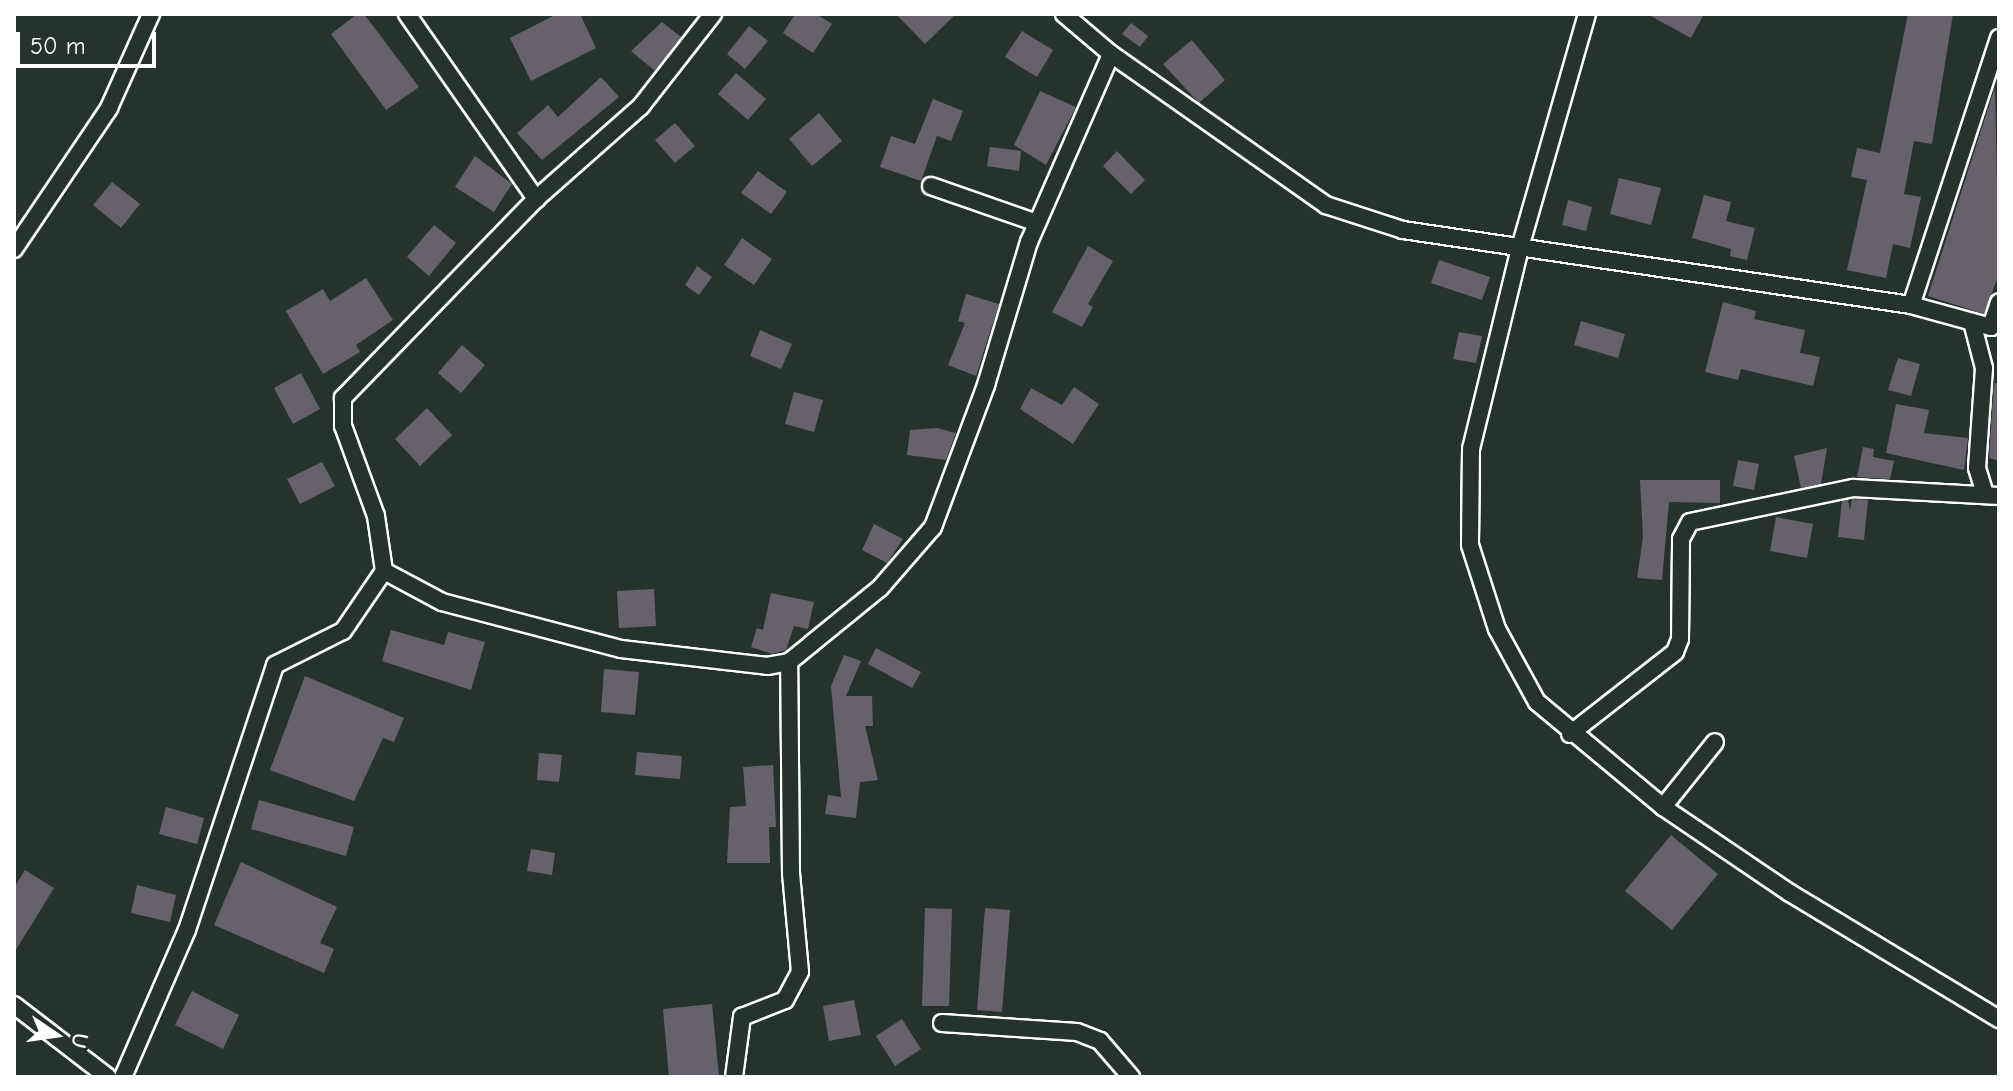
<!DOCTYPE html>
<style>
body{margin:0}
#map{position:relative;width:2013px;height:1091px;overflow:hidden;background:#26332d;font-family:"Comic Neue",sans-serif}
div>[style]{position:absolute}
.building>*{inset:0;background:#67616b}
.roads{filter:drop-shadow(2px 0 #fff) drop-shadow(-2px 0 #fff) drop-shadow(0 2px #fff) drop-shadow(0 -2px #fff)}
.minor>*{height:16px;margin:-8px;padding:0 8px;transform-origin:8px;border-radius:8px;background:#26332d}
span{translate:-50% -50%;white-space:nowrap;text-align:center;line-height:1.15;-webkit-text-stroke:6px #26332d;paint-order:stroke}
.frame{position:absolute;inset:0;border:16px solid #fff;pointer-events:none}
.north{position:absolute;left:16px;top:995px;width:80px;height:80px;-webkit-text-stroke:6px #26332d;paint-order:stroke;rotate:103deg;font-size:22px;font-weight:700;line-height:32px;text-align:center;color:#fff}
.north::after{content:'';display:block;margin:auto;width:28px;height:36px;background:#fff;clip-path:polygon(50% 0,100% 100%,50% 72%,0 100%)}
.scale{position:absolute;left:16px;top:32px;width:140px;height:36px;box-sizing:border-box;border:4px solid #fff;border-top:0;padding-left:10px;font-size:24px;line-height:28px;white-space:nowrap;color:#fff;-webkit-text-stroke:6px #26332d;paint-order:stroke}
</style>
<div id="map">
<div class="building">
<i style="clip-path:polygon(357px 14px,364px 14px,419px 87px,386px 110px,331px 34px)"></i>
<i style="clip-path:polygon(557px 14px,580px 14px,596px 48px,531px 81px,510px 38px)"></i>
<i style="clip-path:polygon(795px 14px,816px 14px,832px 24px,813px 53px,783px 33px)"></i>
<i style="clip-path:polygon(896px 14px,956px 14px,925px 44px)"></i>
<i style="clip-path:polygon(1647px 14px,1704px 14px,1691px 38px)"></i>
<i style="clip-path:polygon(1908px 14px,1953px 14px,1932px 144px,1914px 141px,1904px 194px,1921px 197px,1910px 248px,1893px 244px,1886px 278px,1847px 270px,1867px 180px,1851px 177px,1857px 148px,1880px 153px)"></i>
<i style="clip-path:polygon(662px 22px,681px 37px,655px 71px,631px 51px)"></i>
<i style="clip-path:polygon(1131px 23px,1148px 36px,1140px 47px,1122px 34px)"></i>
<i style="clip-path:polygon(749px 26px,768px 41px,745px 69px,727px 54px)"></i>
<i style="clip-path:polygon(1022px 31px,1053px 50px,1037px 77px,1005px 57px)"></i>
<i style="clip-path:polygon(1192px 40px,1225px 80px,1199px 103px,1163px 64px)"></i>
<i style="clip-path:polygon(736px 73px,766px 99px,748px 120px,718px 94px)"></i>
<i style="clip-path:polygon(601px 77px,619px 97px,542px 160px,517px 133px,548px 105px,558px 117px)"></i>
<i style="clip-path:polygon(1995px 87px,1999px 274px,1984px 314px,1928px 296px)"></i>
<i style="clip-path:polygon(1040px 91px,1076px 107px,1046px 165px,1014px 145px)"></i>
<i style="clip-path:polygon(933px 99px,963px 111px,951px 141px,937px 136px,921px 181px,880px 167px,891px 136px,915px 144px)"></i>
<i style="clip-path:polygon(819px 113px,842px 141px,812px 166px,789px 139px)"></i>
<i style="clip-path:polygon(675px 123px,695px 146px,675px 163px,655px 140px)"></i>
<i style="clip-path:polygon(990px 147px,1021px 151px,1019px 171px,987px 166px)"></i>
<i style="clip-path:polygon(1117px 151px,1145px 180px,1131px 194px,1103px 166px)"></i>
<i style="clip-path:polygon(475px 156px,512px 184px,494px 212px,455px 187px)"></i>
<i style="clip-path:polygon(758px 171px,787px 192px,771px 214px,741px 193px)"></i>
<i style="clip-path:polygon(1619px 178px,1661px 188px,1651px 225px,1610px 214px)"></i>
<i style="clip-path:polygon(112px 182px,140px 204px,121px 228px,93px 205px)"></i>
<i style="clip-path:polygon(1704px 195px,1731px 202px,1726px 221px,1755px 228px,1747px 260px,1730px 256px,1731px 249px,1692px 238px)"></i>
<i style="clip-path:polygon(1568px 200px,1592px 207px,1586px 231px,1562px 225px)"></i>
<i style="clip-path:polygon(434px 225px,456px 243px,429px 276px,407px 257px)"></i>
<i style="clip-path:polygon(742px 238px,772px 259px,754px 285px,724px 265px)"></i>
<i style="clip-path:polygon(1088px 246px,1113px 261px,1088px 304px,1093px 307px,1082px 327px,1052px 312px)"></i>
<i style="clip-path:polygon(1439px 260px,1490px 277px,1482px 300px,1431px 283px)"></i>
<i style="clip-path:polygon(697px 266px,712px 277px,699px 295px,685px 285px)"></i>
<i style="clip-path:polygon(366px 278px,393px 320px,356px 345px,360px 352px,323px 374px,286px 311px,323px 289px,330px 301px)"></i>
<i style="clip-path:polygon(966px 294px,999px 304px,976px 376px,948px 365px,965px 323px,958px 321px)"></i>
<i style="clip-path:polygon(1723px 302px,1756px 311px,1754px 319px,1805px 330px,1800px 353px,1820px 357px,1813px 386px,1741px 369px,1738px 380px,1705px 372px)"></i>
<i style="clip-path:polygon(1581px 321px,1625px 334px,1618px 358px,1574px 345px)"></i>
<i style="clip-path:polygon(760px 330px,792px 344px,781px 369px,750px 356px)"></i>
<i style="clip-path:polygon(1459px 332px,1482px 336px,1476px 363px,1453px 359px)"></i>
<i style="clip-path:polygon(462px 345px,485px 365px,461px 393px,438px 373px)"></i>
<i style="clip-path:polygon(1898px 358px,1920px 364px,1911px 396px,1888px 390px)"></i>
<i style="clip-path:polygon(301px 373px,320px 409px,293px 424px,274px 388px)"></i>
<i style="clip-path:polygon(1994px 383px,1999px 383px,1999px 461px,1989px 458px)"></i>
<i style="clip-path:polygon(1074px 387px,1099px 404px,1073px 444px,1020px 409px,1031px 388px,1062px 405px)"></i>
<i style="clip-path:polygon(794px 392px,823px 400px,814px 432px,785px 424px)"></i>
<i style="clip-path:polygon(1896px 404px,1929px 410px,1924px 433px,1968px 438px,1964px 470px,1886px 453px)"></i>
<i style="clip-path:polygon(427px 408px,452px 435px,420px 466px,395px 439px)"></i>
<i style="clip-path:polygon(937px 428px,956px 433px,946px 460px,907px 455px,910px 430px)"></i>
<i style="clip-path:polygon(1863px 447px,1874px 449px,1873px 457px,1894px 461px,1890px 479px,1857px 477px)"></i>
<i style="clip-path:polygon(1827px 448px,1821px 484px,1801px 488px,1794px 456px)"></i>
<i style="clip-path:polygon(1738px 460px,1759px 464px,1754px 490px,1733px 486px)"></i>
<i style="clip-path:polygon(322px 462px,335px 486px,300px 504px,287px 479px)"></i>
<i style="clip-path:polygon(1640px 480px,1720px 480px,1720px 503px,1669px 502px,1662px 580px,1637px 578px,1643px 537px)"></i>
<i style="clip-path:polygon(1852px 499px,1868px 500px,1864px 540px,1838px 537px,1842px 501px,1848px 500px,1850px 510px)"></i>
<i style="clip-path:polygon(1776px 517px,1813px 524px,1807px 558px,1770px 551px)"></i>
<i style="clip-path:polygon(874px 524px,903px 539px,887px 563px,862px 550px)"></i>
<i style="clip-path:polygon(654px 589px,656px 626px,619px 628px,617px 591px)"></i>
<i style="clip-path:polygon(771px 593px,814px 602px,808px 629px,794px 626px,786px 650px,772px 654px,751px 647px,757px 628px,763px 630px)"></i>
<i style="clip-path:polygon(391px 630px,444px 645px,448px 632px,485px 642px,471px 690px,382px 661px)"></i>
<i style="clip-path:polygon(876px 648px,921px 672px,912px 688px,868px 664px)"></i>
<i style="clip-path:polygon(844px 655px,861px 661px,846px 696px,872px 696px,873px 726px,865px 726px,878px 780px,860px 782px,856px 818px,825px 814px,828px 795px,841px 797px,831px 686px)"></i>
<i style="clip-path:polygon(604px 669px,639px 672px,635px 715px,601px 712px)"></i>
<i style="clip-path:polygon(305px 676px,404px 718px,394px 742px,383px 738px,354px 801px,270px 770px)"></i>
<i style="clip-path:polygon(637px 752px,682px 756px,680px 779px,635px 775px)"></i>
<i style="clip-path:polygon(539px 753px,562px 755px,559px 782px,537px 780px)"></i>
<i style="clip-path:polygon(773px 765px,776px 827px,769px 827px,770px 863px,727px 863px,730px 807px,746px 806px,743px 767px)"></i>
<i style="clip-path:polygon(259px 800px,354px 827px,346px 856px,251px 829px)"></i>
<i style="clip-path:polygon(166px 807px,204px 818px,197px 844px,159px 834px)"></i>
<i style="clip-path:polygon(1671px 835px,1718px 874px,1672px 930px,1625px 891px)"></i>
<i style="clip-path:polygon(531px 849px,555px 853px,552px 875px,527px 871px)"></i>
<i style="clip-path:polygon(241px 862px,337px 907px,320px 943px,334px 949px,324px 973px,214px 925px)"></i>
<i style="clip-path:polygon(25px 870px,54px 888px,14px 953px,14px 888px)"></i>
<i style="clip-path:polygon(137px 885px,176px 895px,170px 922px,131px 913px)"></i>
<i style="clip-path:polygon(925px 908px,952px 909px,949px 1006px,922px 1006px)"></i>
<i style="clip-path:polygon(985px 908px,1010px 910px,1002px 1012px,977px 1010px)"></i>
<i style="clip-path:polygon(192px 991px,239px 1015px,223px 1049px,175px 1025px)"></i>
<i style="clip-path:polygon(854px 1000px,861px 1035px,829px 1041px,823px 1006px)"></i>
<i style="clip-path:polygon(712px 1004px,719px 1077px,669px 1077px,663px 1009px)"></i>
<i style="clip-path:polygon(902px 1019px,921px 1049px,895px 1066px,876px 1036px)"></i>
</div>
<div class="roads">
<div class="minor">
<i style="left:407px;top:14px;width:226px;rotate:55.1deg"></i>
<i style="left:1587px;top:14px;width:243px;rotate:106deg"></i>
<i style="left:1520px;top:248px;width:207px;rotate:103.7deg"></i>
<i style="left:1471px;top:449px;width:96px;rotate:90.6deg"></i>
<i style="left:1470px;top:545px;width:88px;rotate:72.2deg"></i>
<i style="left:1497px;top:629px;width:83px;rotate:61.3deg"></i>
<i style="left:1537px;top:702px;width:164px;rotate:39.8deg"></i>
<i style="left:1663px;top:807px;width:153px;rotate:34.1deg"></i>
<i style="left:1790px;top:893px;width:244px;rotate:31.1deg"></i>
<i style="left:1999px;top:38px;width:281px;rotate:108.2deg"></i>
<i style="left:1911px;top:305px;width:83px;rotate:15.4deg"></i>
<i style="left:1991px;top:327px;width:26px;rotate:-72deg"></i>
<i style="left:1111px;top:54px;width:263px;rotate:35.1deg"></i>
<i style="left:1326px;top:205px;width:81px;rotate:18deg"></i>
<i style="left:1403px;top:230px;width:514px;rotate:8.4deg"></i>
<i style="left:931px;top:186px;width:112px;rotate:19.2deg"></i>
<i style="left:14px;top:249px;width:170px;rotate:-56deg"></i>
<i style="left:109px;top:108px;width:103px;rotate:-65.9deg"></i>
<i style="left:1972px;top:322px;width:48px;rotate:75.4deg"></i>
<i style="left:1984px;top:368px;width:100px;rotate:94deg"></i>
<i style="left:1977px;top:468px;width:28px;rotate:73deg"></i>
<i style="left:384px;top:571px;width:66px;rotate:28.1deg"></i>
<i style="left:442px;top:602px;width:185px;rotate:14.7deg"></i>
<i style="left:621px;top:649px;width:147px;rotate:6.6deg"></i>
<i style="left:767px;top:666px;width:22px;rotate:-10deg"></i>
<i style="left:789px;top:662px;width:28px;rotate:-39deg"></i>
<i style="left:811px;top:644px;width:89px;rotate:-39.1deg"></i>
<i style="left:880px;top:588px;width:81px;rotate:-49deg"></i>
<i style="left:933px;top:527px;width:152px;rotate:-69.5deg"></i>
<i style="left:986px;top:385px;width:149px;rotate:-73.3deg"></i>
<i style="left:1029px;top:242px;width:205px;rotate:-66.4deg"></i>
<i style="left:1111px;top:54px;width:62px;rotate:-139.6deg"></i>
<i style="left:1570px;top:734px;width:133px;rotate:-38deg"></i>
<i style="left:1675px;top:652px;width:14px;rotate:-69deg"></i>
<i style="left:1680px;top:639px;width:100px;rotate:-89.4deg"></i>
<i style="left:1681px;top:539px;width:19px;rotate:-62deg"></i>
<i style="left:1690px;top:522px;width:167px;rotate:-11.8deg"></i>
<i style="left:1853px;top:488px;width:146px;rotate:3.1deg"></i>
<i style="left:1663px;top:807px;width:83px;rotate:-51.3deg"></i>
<i style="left:14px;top:1005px;width:118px;rotate:37.5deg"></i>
<i style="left:942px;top:1023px;width:135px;rotate:3.8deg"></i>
<i style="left:1077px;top:1032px;width:25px;rotate:21deg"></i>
<i style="left:1100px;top:1041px;width:48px;rotate:49.3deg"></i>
<i style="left:123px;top:1077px;width:160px;rotate:-66.5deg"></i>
<i style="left:187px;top:930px;width:279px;rotate:-71.6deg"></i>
<i style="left:275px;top:665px;width:76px;rotate:-26.6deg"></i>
<i style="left:343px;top:631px;width:73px;rotate:-55.7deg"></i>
<i style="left:384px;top:571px;width:56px;rotate:-98.3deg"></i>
<i style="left:376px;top:516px;width:96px;rotate:-110.1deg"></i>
<i style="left:343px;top:426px;width:28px;rotate:-90deg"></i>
<i style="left:343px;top:398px;width:277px;rotate:-45.9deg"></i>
<i style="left:536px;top:199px;width:140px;rotate:-41.5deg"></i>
<i style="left:641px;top:106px;width:117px;rotate:-52deg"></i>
<i style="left:734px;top:1077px;width:61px;rotate:-82.4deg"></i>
<i style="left:742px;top:1017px;width:46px;rotate:-21.6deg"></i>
<i style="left:785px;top:1000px;width:32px;rotate:-62deg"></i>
<i style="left:800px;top:972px;width:99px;rotate:-95.2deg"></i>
<i style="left:791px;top:873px;width:211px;rotate:-90.5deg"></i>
</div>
</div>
<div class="frame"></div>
<div class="north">U</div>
<div class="scale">50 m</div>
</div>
